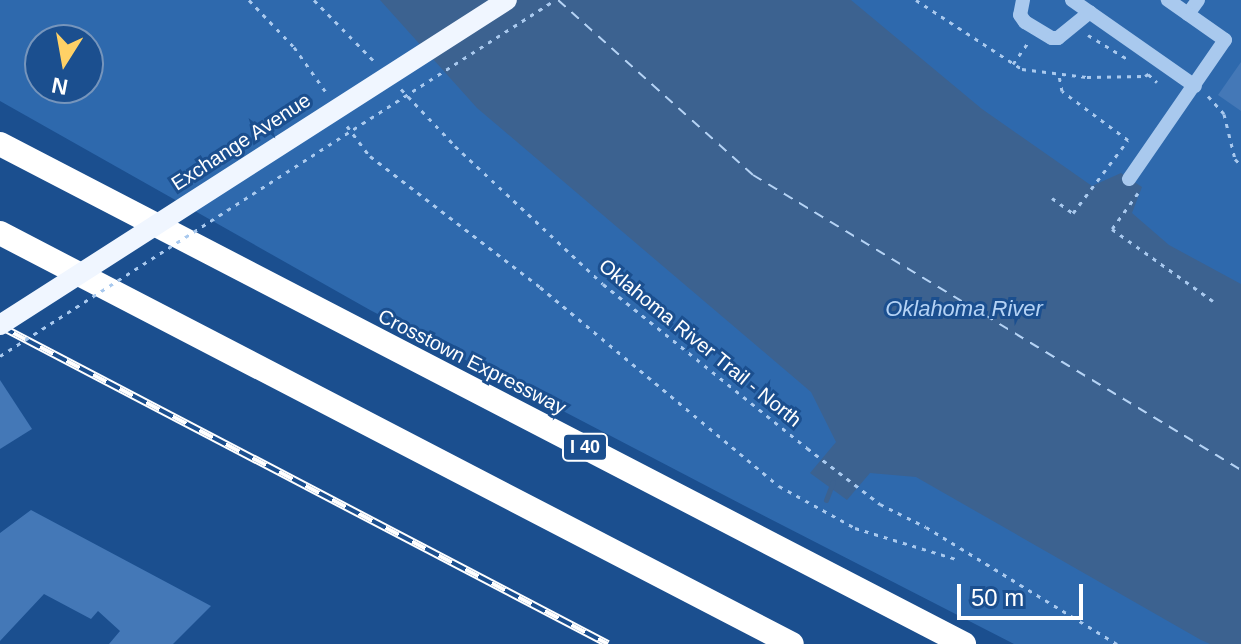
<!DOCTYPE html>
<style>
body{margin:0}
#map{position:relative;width:1241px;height:644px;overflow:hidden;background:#1b4f8f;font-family:Arial,sans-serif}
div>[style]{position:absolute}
.green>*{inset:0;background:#2e69ad}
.water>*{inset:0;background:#3c6290}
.stream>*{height:5px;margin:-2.5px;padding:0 2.5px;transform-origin:2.5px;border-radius:2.5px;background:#3c6290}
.ferry>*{height:2px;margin-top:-1px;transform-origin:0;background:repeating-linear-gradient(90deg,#b5d3f5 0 10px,transparent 0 18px)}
.building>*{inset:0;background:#4478b7}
.path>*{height:3px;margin-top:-1.5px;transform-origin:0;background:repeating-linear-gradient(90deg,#a9c9ee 0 4px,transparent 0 10px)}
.minor>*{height:14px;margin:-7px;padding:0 7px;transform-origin:7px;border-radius:7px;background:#a9c9ee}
.highway>*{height:24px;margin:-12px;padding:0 12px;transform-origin:12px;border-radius:12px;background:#fff}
.rail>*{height:8px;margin-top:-4px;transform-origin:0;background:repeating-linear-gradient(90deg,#1b4f8f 0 15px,#fff 0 30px);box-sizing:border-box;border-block:2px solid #fff}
.path-bridge>*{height:3px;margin-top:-1.5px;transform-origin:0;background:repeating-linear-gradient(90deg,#a9c9ee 0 4px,transparent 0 10px)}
.major-bridge>*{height:20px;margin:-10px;padding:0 10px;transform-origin:10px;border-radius:10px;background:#f0f6ff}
span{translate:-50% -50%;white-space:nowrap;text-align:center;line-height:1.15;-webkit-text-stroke:6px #1b4f8f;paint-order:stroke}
.shield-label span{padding:2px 6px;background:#1b4f8f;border:2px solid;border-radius:6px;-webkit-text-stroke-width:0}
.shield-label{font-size:18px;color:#fff;font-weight:700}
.street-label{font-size:20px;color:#fff}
.water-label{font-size:22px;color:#b5d3f5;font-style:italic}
.north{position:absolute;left:24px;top:24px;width:80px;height:80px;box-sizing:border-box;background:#1b4f8f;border:2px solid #7695bc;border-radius:50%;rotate:191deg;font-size:22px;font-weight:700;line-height:32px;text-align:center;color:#fff}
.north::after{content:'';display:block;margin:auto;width:28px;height:36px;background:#ffd166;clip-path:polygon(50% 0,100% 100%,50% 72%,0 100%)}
.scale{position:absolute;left:957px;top:584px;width:126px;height:36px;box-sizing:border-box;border:4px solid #fff;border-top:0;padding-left:10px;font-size:24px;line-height:28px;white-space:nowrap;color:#fff;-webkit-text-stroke:6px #1b4f8f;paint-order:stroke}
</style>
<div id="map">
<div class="green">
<i style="clip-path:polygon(evenodd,0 0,1241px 0,1241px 644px,1014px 644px,743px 505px,370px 310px,0 101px,0 0,40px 40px,88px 40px,88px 88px,40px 88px,40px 40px)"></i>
</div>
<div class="water">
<i style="clip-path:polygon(380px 0,851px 0,982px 109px,1092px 186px,1121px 173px,1142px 187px,1132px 213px,1169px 245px,1241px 284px,1241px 644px,1210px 644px,1201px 640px,916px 477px,870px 473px,847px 500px,810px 473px,836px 442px,811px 392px,477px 108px)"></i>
</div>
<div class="stream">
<i style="left:826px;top:500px;width:19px;rotate:-69deg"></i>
</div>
<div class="ferry">
<i style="left:558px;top:0;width:262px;rotate:41.9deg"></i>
<i style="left:753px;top:175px;width:570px;rotate:31.15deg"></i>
</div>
<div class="building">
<i style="clip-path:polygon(1241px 62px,1241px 111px,1218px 95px)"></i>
<i style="clip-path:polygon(0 380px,32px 429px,0 449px)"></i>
<i style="clip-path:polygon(31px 510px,211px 606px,173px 644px,109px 644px,120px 631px,98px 611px,91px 619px,44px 594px,0 641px,0 533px)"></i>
</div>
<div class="path">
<i style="left:249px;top:0;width:65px;rotate:46.2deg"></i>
<i style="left:294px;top:47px;width:59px;rotate:54.7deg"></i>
<i style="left:314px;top:0;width:88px;rotate:45.5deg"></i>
<i style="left:916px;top:0;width:126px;rotate:33.1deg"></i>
<i style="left:1022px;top:69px;width:65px;rotate:7deg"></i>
<i style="left:1087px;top:77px;width:58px;rotate:-1deg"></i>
<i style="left:1145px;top:76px;width:6px;rotate:-31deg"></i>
<i style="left:1088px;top:35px;width:48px;rotate:31.4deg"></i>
<i style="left:1013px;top:64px;width:28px;rotate:-55deg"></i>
<i style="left:1148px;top:74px;width:12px;rotate:42deg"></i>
<i style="left:401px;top:89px;width:79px;rotate:46.5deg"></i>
<i style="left:455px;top:146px;width:202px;rotate:43deg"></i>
<i style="left:603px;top:284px;width:262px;rotate:38.8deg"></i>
<i style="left:807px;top:448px;width:92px;rotate:37.5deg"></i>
<i style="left:880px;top:504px;width:51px;rotate:26.6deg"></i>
<i style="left:926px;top:527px;width:224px;rotate:31.5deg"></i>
<i style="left:1208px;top:96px;width:24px;rotate:48deg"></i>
<i style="left:1224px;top:114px;width:46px;rotate:76.3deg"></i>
<i style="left:1235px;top:159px;width:8px;rotate:45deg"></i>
<i style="left:347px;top:126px;width:38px;rotate:53deg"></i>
<i style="left:370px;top:156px;width:215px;rotate:37.6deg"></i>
<i style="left:540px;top:287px;width:311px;rotate:39.8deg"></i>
<i style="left:779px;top:486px;width:87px;rotate:28.9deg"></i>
<i style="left:855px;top:528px;width:106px;rotate:17.1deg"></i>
<i style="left:1138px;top:193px;width:44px;rotate:125.8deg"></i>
<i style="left:1112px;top:229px;width:124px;rotate:35.5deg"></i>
<i style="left:1052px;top:198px;width:26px;rotate:36deg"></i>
<i style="left:1073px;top:213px;width:91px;rotate:-53deg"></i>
<i style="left:1128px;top:140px;width:82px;rotate:-143.4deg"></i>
<i style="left:1062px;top:91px;width:16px;rotate:-101deg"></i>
</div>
<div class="minor">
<i style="left:1023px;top:0;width:15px;rotate:101deg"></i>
<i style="left:1020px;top:15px;width:9px;rotate:54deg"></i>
<i style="left:1025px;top:22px;width:31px;rotate:31deg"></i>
<i style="left:1052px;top:38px;width:6px"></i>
<i style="left:1058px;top:38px;width:41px;rotate:-39.1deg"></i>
<i style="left:1072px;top:0;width:150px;rotate:35deg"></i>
<i style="left:1188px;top:14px;width:17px;rotate:-54deg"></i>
<i style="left:1129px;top:179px;width:169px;rotate:-55.4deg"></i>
<i style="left:1225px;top:40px;width:70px;rotate:-144.9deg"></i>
</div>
<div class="highway">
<i style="left:0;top:144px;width:1086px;rotate:27.41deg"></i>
<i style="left:0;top:233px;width:892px;rotate:27.43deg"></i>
</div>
<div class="rail">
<i style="left:0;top:326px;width:686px;rotate:27.61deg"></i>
</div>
<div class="path-bridge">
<i style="left:0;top:356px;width:659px;rotate:-32.68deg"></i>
</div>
<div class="major-bridge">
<i style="left:0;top:325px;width:602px;rotate:-32.66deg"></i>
</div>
<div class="shield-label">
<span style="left:585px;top:447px">I 40</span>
</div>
<div class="street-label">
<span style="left:241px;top:142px;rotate:-33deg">Exchange Avenue</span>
<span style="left:700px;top:343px;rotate:39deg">Oklahoma River Trail - North</span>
<span style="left:472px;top:362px;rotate:27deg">Crosstown Expressway</span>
</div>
<div class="water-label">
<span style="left:964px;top:309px">Oklahoma River</span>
</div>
<div class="north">N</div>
<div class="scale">50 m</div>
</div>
